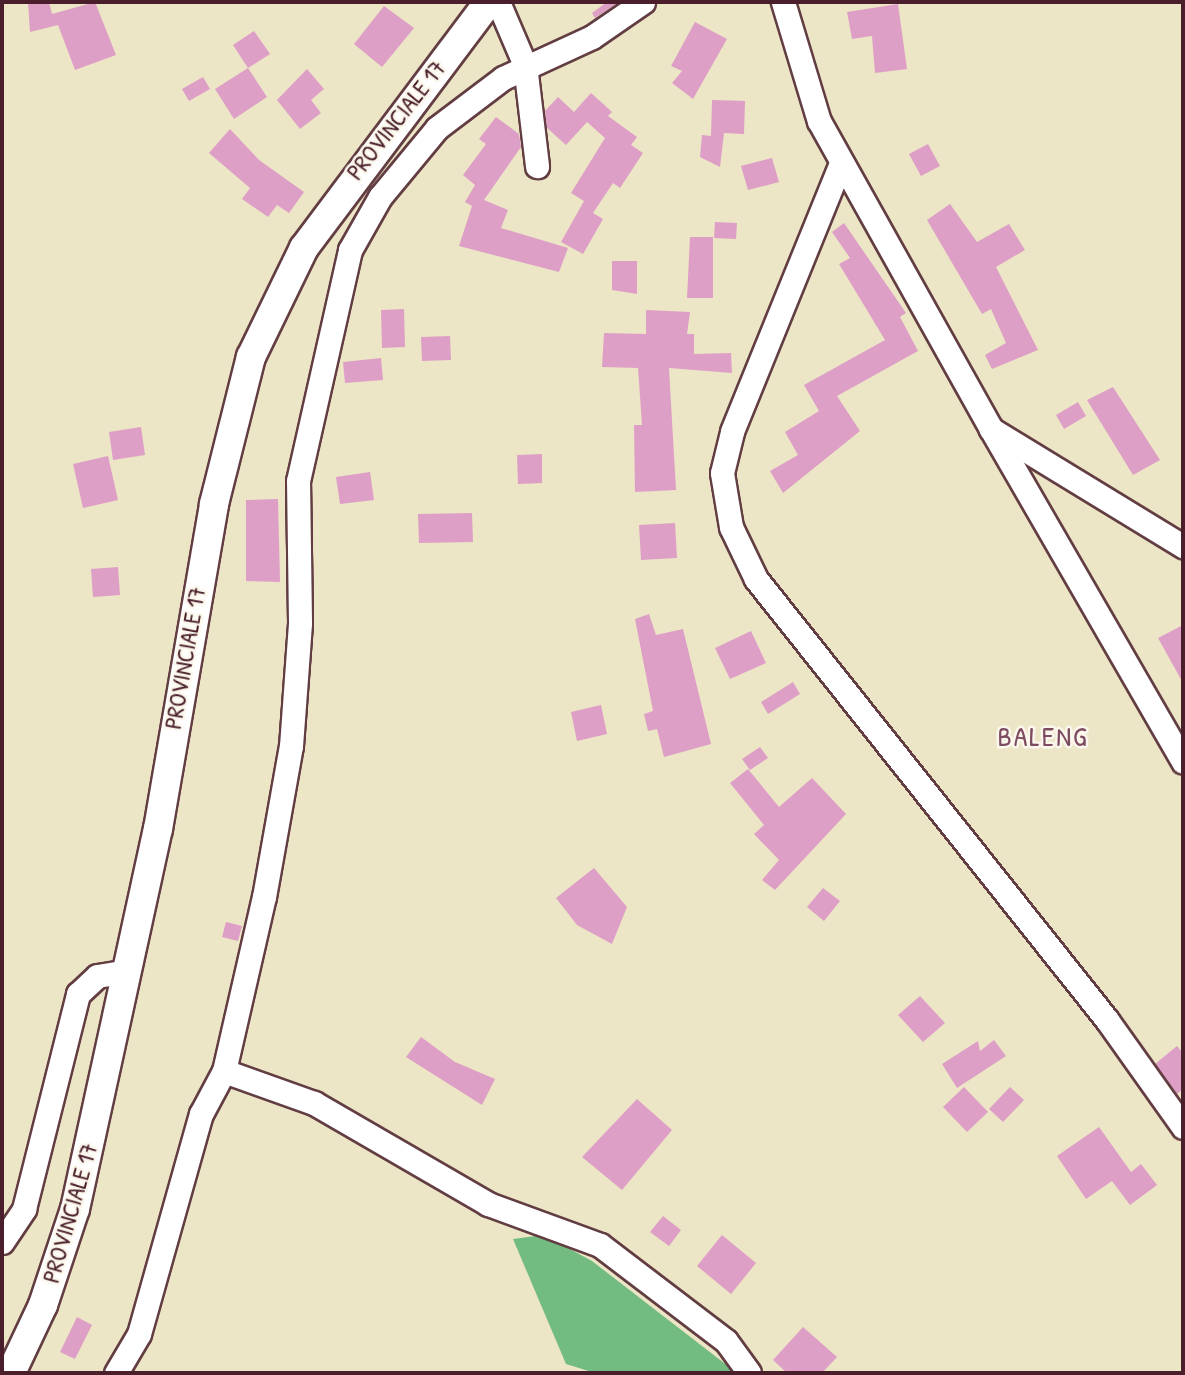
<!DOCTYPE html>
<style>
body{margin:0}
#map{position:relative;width:1185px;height:1375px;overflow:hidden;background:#ece5c6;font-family:"Patrick Hand",sans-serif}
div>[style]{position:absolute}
.forest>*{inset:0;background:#72bb81}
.building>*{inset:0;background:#de9fc6}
.roads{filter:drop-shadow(2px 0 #623d42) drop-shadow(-2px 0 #623d42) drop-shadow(0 2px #623d42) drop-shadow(0 -2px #623d42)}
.minor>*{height:23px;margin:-11.5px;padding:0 11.5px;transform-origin:11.5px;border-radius:11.5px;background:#fff}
.major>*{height:28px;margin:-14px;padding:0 14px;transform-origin:14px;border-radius:14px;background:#fff}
span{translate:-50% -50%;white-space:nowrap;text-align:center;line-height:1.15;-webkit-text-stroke:5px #fbf7ec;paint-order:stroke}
.street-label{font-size:24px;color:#4a1f2b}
.quarter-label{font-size:28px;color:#7e4c61;letter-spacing:2px}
.frame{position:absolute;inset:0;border:4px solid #4a1f2b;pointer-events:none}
</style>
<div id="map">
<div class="forest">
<i style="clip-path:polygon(544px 1235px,592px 1261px,737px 1373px,595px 1373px,566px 1364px,513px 1239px)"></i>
</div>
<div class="building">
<i style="clip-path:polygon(28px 2px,49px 2px,52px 14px,95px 2px,116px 55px,75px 70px,58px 25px,30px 32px)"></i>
<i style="clip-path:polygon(607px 2px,619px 2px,595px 18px,592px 13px)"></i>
<i style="clip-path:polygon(898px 4px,907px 69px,875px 73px,872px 36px,852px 39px,847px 12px)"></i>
<i style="clip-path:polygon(384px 6px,414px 28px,382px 67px,354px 44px)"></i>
<i style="clip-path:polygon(695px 22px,727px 39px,693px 99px,672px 83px,682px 71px,671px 66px)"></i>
<i style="clip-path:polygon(254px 31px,270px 54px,248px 68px,233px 45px)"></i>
<i style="clip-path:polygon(248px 68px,267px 97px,234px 119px,215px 89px)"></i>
<i style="clip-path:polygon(307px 69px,324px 89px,311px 100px,321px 113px,300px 129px,277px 100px)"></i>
<i style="clip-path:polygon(203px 77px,210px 89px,189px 101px,182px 89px)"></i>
<i style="clip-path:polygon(591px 93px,612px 112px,608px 116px,637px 137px,631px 145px,643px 153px,620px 188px,613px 183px,593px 213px,603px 219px,583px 254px,561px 242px,584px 201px,571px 193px,605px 138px,587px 122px,566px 145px,546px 127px,545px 111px,558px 97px,574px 112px)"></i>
<i style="clip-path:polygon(712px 100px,745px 101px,744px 134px,724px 133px,720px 167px,700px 157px,702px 135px,711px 136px)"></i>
<i style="clip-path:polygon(496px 117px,519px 134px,521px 147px,484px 200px,508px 210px,501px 228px,568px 248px,559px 272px,459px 246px,472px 206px,465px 202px,475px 185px,463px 175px,486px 144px,479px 139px)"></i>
<i style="clip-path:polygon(230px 129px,259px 160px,304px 192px,289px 213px,277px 205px,268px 217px,242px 199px,250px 188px,209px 153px)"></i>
<i style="clip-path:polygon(928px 144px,940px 166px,921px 176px,909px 154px)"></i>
<i style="clip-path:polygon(772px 158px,779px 182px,748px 190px,741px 166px)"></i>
<i style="clip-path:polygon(950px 204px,977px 242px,1009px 224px,1025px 250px,996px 267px,1038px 350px,992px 369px,985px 355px,1006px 343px,991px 309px,982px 314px,927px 220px)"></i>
<i style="clip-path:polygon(715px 222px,737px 223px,736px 239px,714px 238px)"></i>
<i style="clip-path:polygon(844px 223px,906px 313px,900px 317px,918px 351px,837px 396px,860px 431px,783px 493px,770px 471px,798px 455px,785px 432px,819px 411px,804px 385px,885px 340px,839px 264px,850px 258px,832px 232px)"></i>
<i style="clip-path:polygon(690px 237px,713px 237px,713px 298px,687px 298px)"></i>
<i style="clip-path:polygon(612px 261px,637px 261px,637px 294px,612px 290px)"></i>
<i style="clip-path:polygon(404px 309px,405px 347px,382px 348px,381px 310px)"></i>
<i style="clip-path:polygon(646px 310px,690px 312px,687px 334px,694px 334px,694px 354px,731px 353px,732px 373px,669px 368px,676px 490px,635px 492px,634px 425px,642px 425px,638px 368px,602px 367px,604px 333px,646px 334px)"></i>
<i style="clip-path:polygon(450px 336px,451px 360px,422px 361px,421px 337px)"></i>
<i style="clip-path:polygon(381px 358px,383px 380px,345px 383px,343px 362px)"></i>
<i style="clip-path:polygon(1113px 387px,1160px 460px,1133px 475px,1087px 400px)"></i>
<i style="clip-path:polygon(1078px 402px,1086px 416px,1064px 429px,1056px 415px)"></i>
<i style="clip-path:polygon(141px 427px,145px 455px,113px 460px,109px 432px)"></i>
<i style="clip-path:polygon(542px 454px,542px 483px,518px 484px,517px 455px)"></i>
<i style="clip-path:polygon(108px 456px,118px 500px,83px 508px,73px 464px)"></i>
<i style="clip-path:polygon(370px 472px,374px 500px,340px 504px,336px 477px)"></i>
<i style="clip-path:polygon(278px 499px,280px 582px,246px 581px,246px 500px)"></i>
<i style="clip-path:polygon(472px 513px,473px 542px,419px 543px,418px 514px)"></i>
<i style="clip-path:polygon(675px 523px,677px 558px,641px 560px,639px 525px)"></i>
<i style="clip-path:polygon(118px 567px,120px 595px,93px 597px,91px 569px)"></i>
<i style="clip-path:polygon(649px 614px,656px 635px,683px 629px,711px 744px,664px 757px,657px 729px,648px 731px,644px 714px,653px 711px,635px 619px)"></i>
<i style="clip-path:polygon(1183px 625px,1183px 683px,1158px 638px)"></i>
<i style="clip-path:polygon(751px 631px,766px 663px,730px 679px,715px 648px)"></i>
<i style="clip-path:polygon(793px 682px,800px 694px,768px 714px,761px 702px)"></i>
<i style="clip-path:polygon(601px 705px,607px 734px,577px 741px,571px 712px)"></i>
<i style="clip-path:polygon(760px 747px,768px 758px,750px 770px,742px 759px)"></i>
<i style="clip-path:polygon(748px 769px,779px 807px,812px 778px,846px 814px,775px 890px,762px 880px,779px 860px,754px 834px,764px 825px,730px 783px)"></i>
<i style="clip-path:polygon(594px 868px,627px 907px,612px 944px,577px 925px,556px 898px)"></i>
<i style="clip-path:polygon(823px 888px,840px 901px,824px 921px,807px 907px)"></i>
<i style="clip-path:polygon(226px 922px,242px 926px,238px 941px,222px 937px)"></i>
<i style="clip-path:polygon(920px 996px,945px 1023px,923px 1042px,898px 1015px)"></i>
<i style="clip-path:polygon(421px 1037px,455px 1062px,495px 1079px,482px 1105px,406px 1057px)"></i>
<i style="clip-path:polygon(994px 1040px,1006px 1056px,957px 1088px,942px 1064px,978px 1041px,980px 1051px)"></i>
<i style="clip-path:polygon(1177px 1046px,1183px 1053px,1183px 1089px,1177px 1094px,1155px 1064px)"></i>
<i style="clip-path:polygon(964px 1087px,988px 1112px,967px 1132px,943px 1107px)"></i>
<i style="clip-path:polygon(1010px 1087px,1024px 1100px,1003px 1122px,989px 1109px)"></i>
<i style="clip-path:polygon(637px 1099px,672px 1130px,622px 1190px,582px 1157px)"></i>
<i style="clip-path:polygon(1099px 1127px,1131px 1172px,1141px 1164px,1157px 1185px,1130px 1205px,1112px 1181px,1086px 1199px,1057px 1156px)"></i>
<i style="clip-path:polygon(663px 1216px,681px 1230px,669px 1246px,650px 1232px)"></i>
<i style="clip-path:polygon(722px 1235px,756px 1263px,731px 1294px,697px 1266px)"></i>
<i style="clip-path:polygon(77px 1317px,92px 1325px,75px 1359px,60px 1352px)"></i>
<i style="clip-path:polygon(803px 1327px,837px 1357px,822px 1373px,787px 1373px,773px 1360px)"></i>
</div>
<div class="roads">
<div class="minor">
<i style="left:498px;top:2px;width:69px;rotate:66.8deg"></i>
<i style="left:525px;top:65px;width:102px;rotate:83.2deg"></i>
<i style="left:783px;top:2px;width:124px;rotate:73.2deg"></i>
<i style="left:819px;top:121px;width:353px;rotate:60.8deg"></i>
<i style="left:991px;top:429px;width:225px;rotate:31.4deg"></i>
<i style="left:841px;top:163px;width:290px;rotate:112.1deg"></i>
<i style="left:732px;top:432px;width:42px;rotate:103.7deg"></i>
<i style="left:722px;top:473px;width:55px;rotate:80.5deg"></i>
<i style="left:731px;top:527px;width:58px;rotate:64.3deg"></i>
<i style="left:756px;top:579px;width:564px;rotate:51.48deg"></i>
<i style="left:1107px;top:1020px;width:131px;rotate:54.6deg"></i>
<i style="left:991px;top:429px;width:384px;rotate:60deg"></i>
<i style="left:224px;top:1071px;width:96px;rotate:19.6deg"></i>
<i style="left:314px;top:1103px;width:201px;rotate:30.1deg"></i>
<i style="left:488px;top:1204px;width:119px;rotate:20.1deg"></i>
<i style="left:600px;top:1245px;width:158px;rotate:37.3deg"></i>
<i style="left:726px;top:1341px;width:39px;rotate:54deg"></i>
<i style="left:2px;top:1242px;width:40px;rotate:-56deg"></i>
<i style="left:24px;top:1209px;width:222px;rotate:-75.9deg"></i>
<i style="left:78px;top:994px;width:26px;rotate:-43deg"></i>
<i style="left:97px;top:976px;width:31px;rotate:-9deg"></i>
<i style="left:116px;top:1373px;width:45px;rotate:-59.5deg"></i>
<i style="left:139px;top:1334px;width:229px;rotate:-74.3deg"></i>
<i style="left:201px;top:1114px;width:49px;rotate:-61.9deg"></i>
<i style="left:224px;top:1071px;width:179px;rotate:-77.1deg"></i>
<i style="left:264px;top:897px;width:153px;rotate:-79.9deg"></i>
<i style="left:291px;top:746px;width:124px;rotate:-85.8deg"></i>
<i style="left:300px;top:622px;width:141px;rotate:-90.8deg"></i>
<i style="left:298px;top:481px;width:237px;rotate:-77.3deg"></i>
<i style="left:350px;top:250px;width:61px;rotate:-60.5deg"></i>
<i style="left:380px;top:197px;width:89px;rotate:-50.4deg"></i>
<i style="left:437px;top:128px;width:83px;rotate:-37.1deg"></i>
<i style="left:503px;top:78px;width:98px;rotate:-24.7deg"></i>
<i style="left:592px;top:37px;width:62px;rotate:-34.5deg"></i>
</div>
<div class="major">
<i style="left:11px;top:1373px;width:75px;rotate:-64.8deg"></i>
<i style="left:43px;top:1305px;width:101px;rotate:-71.6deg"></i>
<i style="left:75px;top:1209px;width:389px;rotate:-77.7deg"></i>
<i style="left:158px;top:829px;width:330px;rotate:-80.2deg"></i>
<i style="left:214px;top:504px;width:152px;rotate:-75.9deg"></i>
<i style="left:251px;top:357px;width:121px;rotate:-64.1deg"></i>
<i style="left:304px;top:248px;width:308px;rotate:-53.1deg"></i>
</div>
</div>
<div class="street-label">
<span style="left:396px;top:120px;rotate:-52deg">PROVINCIALE 17</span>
<span style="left:185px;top:658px;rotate:-80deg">PROVINCIALE 17</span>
<span style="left:70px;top:1213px;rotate:-74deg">PROVINCIALE 17</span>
</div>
<div class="quarter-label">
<span style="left:1043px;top:736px">BALENG</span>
</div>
<div class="frame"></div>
</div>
